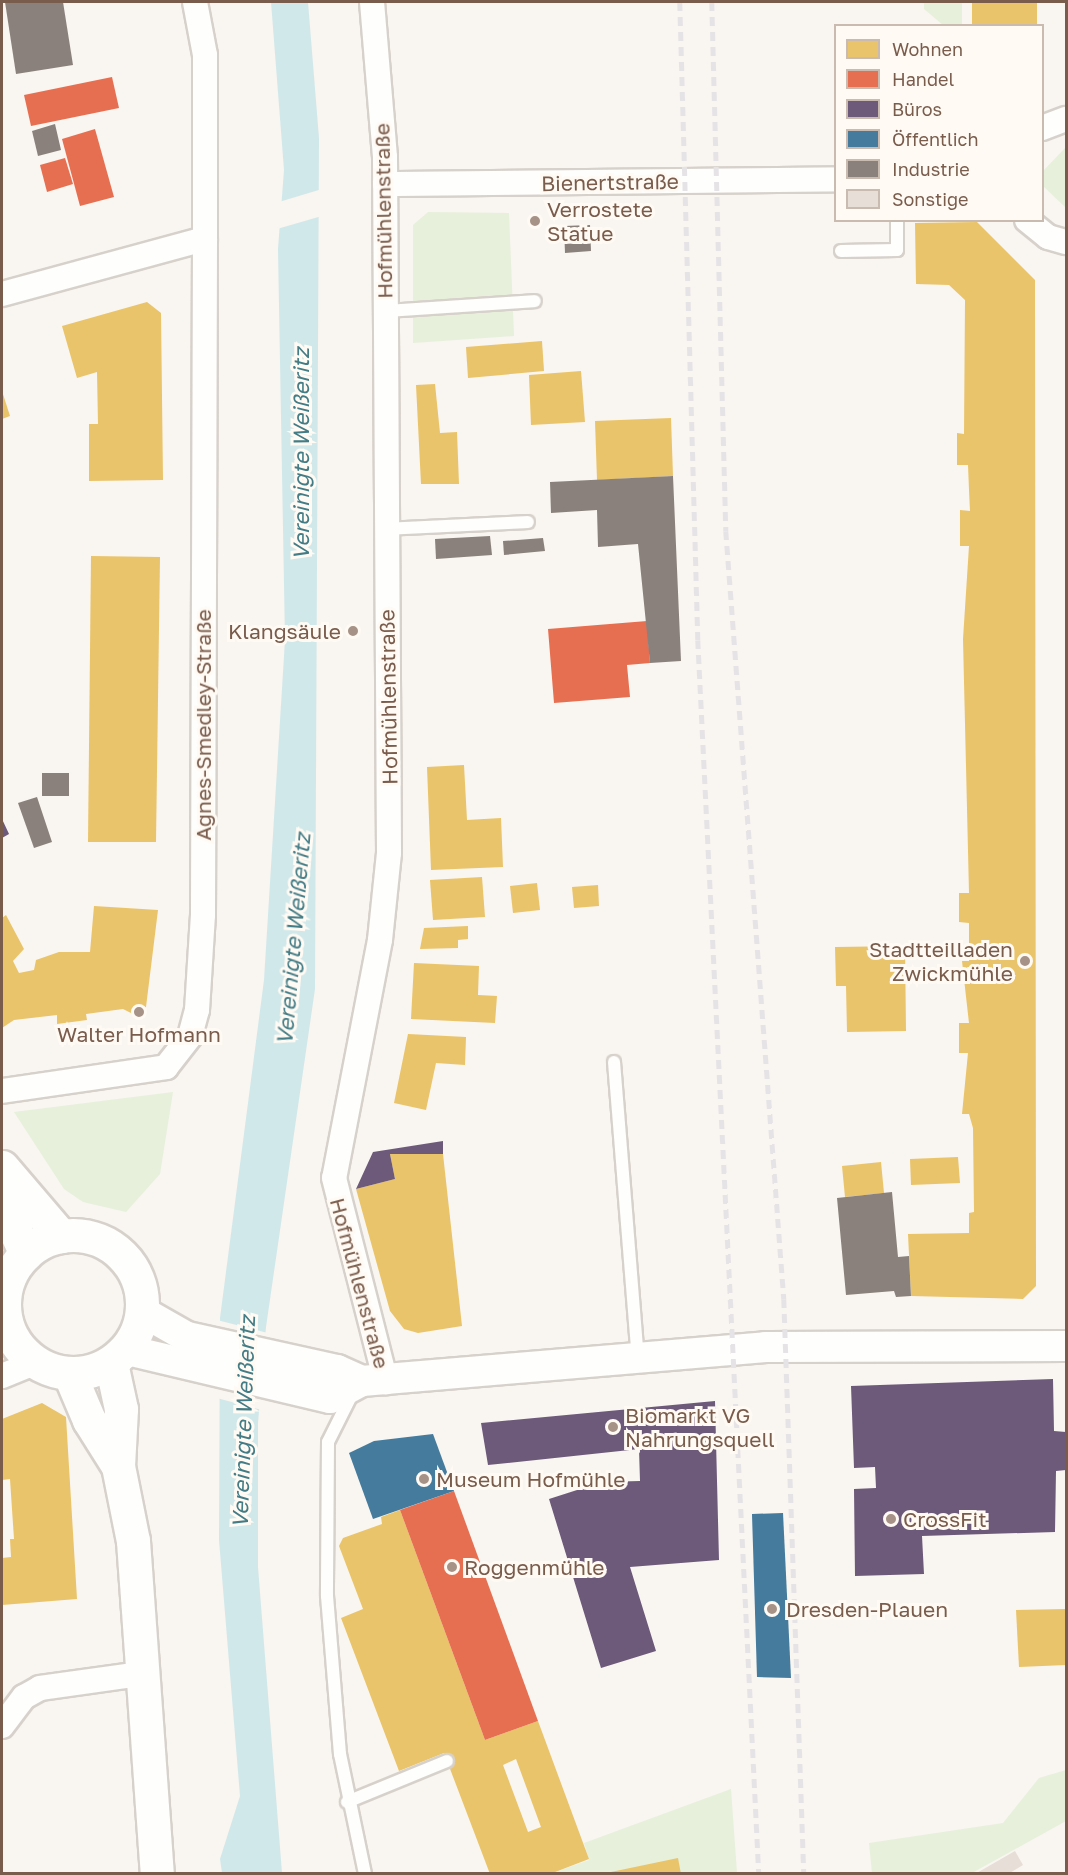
<!DOCTYPE html>
<meta charset="utf-8">
<style>
body{margin:0}
#map{position:relative;width:1068px;height:1875px;overflow:hidden;background:#f9f5f0;font-family:"Golos Text",sans-serif}
div>[style]{position:absolute}
.green>*{inset:0;background:#e7f0db}
.water>*{inset:0;background:#d0e8ea}
.pier>*{inset:0;background:#f9f5f0}
.homes>*{inset:0;background:#e9c46a}
.shops>*{inset:0;background:#e76f51}
.offices>*{inset:0;background:#6d597a}
.public>*{inset:0;background:#457b9d}
.industry>*{inset:0;background:#8a817c}
.building>*{inset:0;background:#e6ded7}
.roads{filter:drop-shadow(2px 0 #d7d1cb) drop-shadow(-2px 0 #d7d1cb) drop-shadow(0 2px #d7d1cb) drop-shadow(0 -2px #d7d1cb)}
.service>*{height:12px;margin:-6px;padding:0 6px;transform-origin:6px;border-radius:6px;background:#fefefd}
.minor>*{height:24px;margin:-12px;padding:0 12px;transform-origin:12px;border-radius:12px;background:#fefefd}
.tertiary>*{height:30px;margin:-15px;padding:0 15px;transform-origin:15px;border-radius:15px;background:#fefefd}
.secondary>*{height:33px;margin:-16.5px;padding:0 16.5px;transform-origin:16.5px;border-radius:16.5px;background:#fefefd}
.secondary>.ring{margin:-16.5px;padding:0;box-sizing:content-box;background:none;border:33px solid #fefefd;border-radius:50%}
.rail>*{height:4.5px;margin-top:-2.25px;transform-origin:0;background:repeating-linear-gradient(90deg,#e6e3e7 0 9px,transparent 0 15px)}
.dots>*{width:16px;height:16px;translate:-50% -50%;box-sizing:border-box;border:3px solid #fffaf3;border-radius:50%}
span{translate:-50% -50%;white-space:nowrap;text-align:center;line-height:1.15;-webkit-text-stroke:6px #fffaf3;paint-order:stroke}
.street-label{font-size:21px;color:#7a5c4d}
.poi-label{font-size:21px;color:#7a5c4d}
.left{translate:0 -50%;text-align:left}
.right{translate:-100% -50%;text-align:right}
.water-label{font-size:22px;color:#437c86;font-style:italic}
.frame{position:absolute;inset:0;border:3px solid #7a5c4d;pointer-events:none}
.legend{position:absolute;left:834px;top:24px;width:210px;height:198px;box-sizing:border-box;background:#fffaf3;border:2px solid #cabbb1;margin:0;padding:8px 10px;list-style:none;font-size:18px;color:#7a5c4d}
.legend li{display:flex;align-items:center;gap:12px;height:30px}
.legend b{width:30px;border:2px solid #cabbb1}
</style>
<div id="map">
<div class="green">
<i style="clip-path:polygon(924px 2px,962px 2px,962px 25px,943px 25px,924px 9px)"></i>
<i style="clip-path:polygon(1066px 147px,1066px 208px,1042px 185px,1043px 171px)"></i>
<i style="clip-path:polygon(428px 212px,509px 213px,514px 336px,413px 343px,413px 225px)"></i>
<i style="clip-path:polygon(173px 1092px,160px 1174px,126px 1212px,83px 1202px,64px 1189px,14px 1112px)"></i>
<i style="clip-path:polygon(1066px 1770px,1066px 1821px,972px 1873px,872px 1873px,869px 1843px,1003px 1823px,1039px 1778px)"></i>
<i style="clip-path:polygon(731px 1789px,737px 1873px,550px 1874px,589px 1860px,584px 1843px)"></i>
</div>
<div class="water">
<i style="clip-path:polygon(271px 2px,308px 2px,319px 138px,315px 989px,266px 1327px,258px 1423px,258px 1567px,282px 1873px,222px 1873px,220px 1859px,240px 1796px,219px 1540px,220px 1318px,264px 980px,285px 640px,278px 249px,284px 170px)"></i>
</div>
<div class="pier">
<i style="clip-path:polygon(322px 189px,322px 216px,277px 229px,279px 202px)"></i>
<i style="clip-path:polygon(217px 1320px,268px 1333px,262px 1410px,213px 1397px)"></i>
</div>
<div class="homes">
<i style="clip-path:polygon(972px 2px,1037px 2px,1037px 26px,972px 26px)"></i>
<i style="clip-path:polygon(977px 222px,1035px 280px,1036px 1286px,1023px 1299px,911px 1296px,908px 1234px,969px 1233px,969px 1213px,974px 1212px,973px 1128px,969px 1114px,962px 1114px,968px 1053px,959px 1053px,959px 1023px,969px 1023px,962px 961px,969px 961px,969px 923px,959px 922px,959px 893px,969px 893px,963px 639px,969px 546px,960px 546px,960px 510px,970px 511px,969px 490px,968px 465px,957px 465px,957px 433px,964px 434px,965px 300px,949px 285px,916px 284px,915px 223px)"></i>
<i style="clip-path:polygon(147px 302px,161px 313px,163px 480px,89px 481px,89px 424px,98px 424px,97px 372px,77px 378px,62px 326px)"></i>
<i style="clip-path:polygon(542px 341px,544px 371px,468px 378px,466px 347px)"></i>
<i style="clip-path:polygon(581px 371px,585px 422px,531px 425px,529px 375px)"></i>
<i style="clip-path:polygon(435px 384px,440px 433px,457px 432px,459px 484px,421px 484px,416px 385px)"></i>
<i style="clip-path:polygon(2px 391px,10px 416px,2px 419px)"></i>
<i style="clip-path:polygon(671px 418px,673px 476px,597px 480px,595px 421px)"></i>
<i style="clip-path:polygon(91px 556px,160px 557px,156px 842px,88px 842px)"></i>
<i style="clip-path:polygon(464px 765px,467px 820px,501px 818px,503px 867px,431px 870px,427px 767px)"></i>
<i style="clip-path:polygon(482px 877px,485px 917px,433px 920px,430px 880px)"></i>
<i style="clip-path:polygon(537px 883px,540px 910px,513px 913px,510px 886px)"></i>
<i style="clip-path:polygon(598px 885px,599px 906px,574px 908px,572px 887px)"></i>
<i style="clip-path:polygon(94px 906px,158px 910px,146px 1007px,131px 1013px,123px 1009px,86px 1014px,87px 1020px,57px 1024px,57px 1015px,14px 1020px,2px 1028px,2px 918px,6px 915px,24px 949px,13px 961px,19px 973px,34px 970px,36px 960px,59px 952px,90px 952px)"></i>
<i style="clip-path:polygon(468px 926px,468px 939px,458px 940px,458px 948px,420px 949px,424px 928px)"></i>
<i style="clip-path:polygon(905px 946px,906px 1031px,847px 1032px,846px 986px,836px 986px,835px 947px)"></i>
<i style="clip-path:polygon(414px 963px,479px 966px,478px 995px,497px 996px,495px 1023px,411px 1019px)"></i>
<i style="clip-path:polygon(408px 1034px,466px 1037px,465px 1065px,436px 1063px,426px 1110px,394px 1103px)"></i>
<i style="clip-path:polygon(390px 1154px,443px 1154px,462px 1326px,418px 1333px,404px 1329px,390px 1311px,356px 1189px,395px 1179px)"></i>
<i style="clip-path:polygon(958px 1157px,960px 1183px,911px 1185px,910px 1159px)"></i>
<i style="clip-path:polygon(881px 1162px,884px 1193px,845px 1197px,842px 1166px)"></i>
<i style="clip-path:polygon(42px 1403px,66px 1417px,77px 1599px,2px 1605px,2px 1558px,11px 1557px,10px 1539px,14px 1539px,10px 1479px,2px 1480px,2px 1419px)"></i>
<i style="clip-path:polygon(evenodd,400px 1510px,485px 1740px,538px 1721px,589px 1859px,550px 1874px,490px 1874px,444px 1753px,399px 1771px,341px 1618px,363px 1609px,339px 1546px,343px 1538px,382px 1524px,381px 1517px,400px 1510px,516px 1759px,541px 1827px,528px 1832px,503px 1765px,516px 1759px)"></i>
<i style="clip-path:polygon(1066px 1609px,1066px 1665px,1019px 1667px,1016px 1610px)"></i>
<i style="clip-path:polygon(678px 1858px,681px 1874px,611px 1874px,611px 1872px)"></i>
</div>
<div class="shops">
<i style="clip-path:polygon(112px 77px,119px 108px,31px 126px,24px 95px)"></i>
<i style="clip-path:polygon(95px 129px,114px 197px,80px 206px,62px 139px)"></i>
<i style="clip-path:polygon(65px 158px,73px 184px,47px 192px,40px 165px)"></i>
<i style="clip-path:polygon(647px 621px,650px 663px,627px 665px,630px 697px,554px 703px,548px 629px)"></i>
<i style="clip-path:polygon(454px 1491px,538px 1721px,485px 1740px,400px 1510px)"></i>
</div>
<div class="offices">
<i style="clip-path:polygon(2px 819px,9px 834px,2px 838px)"></i>
<i style="clip-path:polygon(443px 1141px,443px 1154px,390px 1154px,395px 1179px,356px 1189px,373px 1152px)"></i>
<i style="clip-path:polygon(1053px 1379px,1054px 1431px,1066px 1432px,1066px 1470px,1056px 1471px,1055px 1532px,922px 1536px,924px 1574px,855px 1576px,854px 1489px,876px 1488px,875px 1467px,854px 1468px,851px 1386px)"></i>
<i style="clip-path:polygon(715px 1401px,719px 1560px,630px 1567px,656px 1651px,601px 1668px,549px 1499px,602px 1482px,640px 1481px,639px 1449px,488px 1465px,481px 1423px)"></i>
</div>
<div class="public">
<i style="clip-path:polygon(433px 1434px,454px 1491px,373px 1519px,349px 1453px,374px 1441px)"></i>
<i style="clip-path:polygon(783px 1513px,791px 1678px,757px 1677px,752px 1514px)"></i>
</div>
<div class="industry">
<i style="clip-path:polygon(5px 2px,63px 2px,73px 65px,16px 74px)"></i>
<i style="clip-path:polygon(55px 124px,61px 150px,38px 156px,32px 131px)"></i>
<i style="clip-path:polygon(590px 225px,591px 251px,565px 253px,564px 226px)"></i>
<i style="clip-path:polygon(673px 476px,681px 661px,650px 663px,638px 544px,598px 547px,597px 510px,551px 513px,550px 482px)"></i>
<i style="clip-path:polygon(490px 536px,492px 555px,436px 559px,435px 539px)"></i>
<i style="clip-path:polygon(543px 538px,545px 551px,504px 555px,503px 541px)"></i>
<i style="clip-path:polygon(42px 773px,69px 773px,69px 796px,42px 796px)"></i>
<i style="clip-path:polygon(37px 797px,52px 842px,34px 848px,18px 803px)"></i>
<i style="clip-path:polygon(892px 1192px,898px 1257px,909px 1256px,911px 1296px,896px 1297px,894px 1291px,846px 1295px,837px 1198px)"></i>
</div>
<div class="building">
<i style="clip-path:polygon(1015px 1851px,1023px 1865px,1008px 1874px,975px 1874px)"></i>
</div>
<div class="roads">
<div class="service">
<i style="left:841px;top:251px;width:56px;rotate:-1deg"></i>
<i style="left:897px;top:250px;width:30px;rotate:-90deg"></i>
<i style="left:385px;top:311px;width:150px;rotate:-3.8deg"></i>
<i style="left:385px;top:529px;width:143px;rotate:-2.8deg"></i>
<i style="left:614px;top:1062px;width:298px;rotate:85.4deg"></i>
<i style="left:350px;top:1398px;width:49px;rotate:116.6deg"></i>
<i style="left:328px;top:1442px;width:154px;rotate:90.4deg"></i>
<i style="left:327px;top:1596px;width:159px;rotate:85.3deg"></i>
<i style="left:340px;top:1754px;width:123px;rotate:78.2deg"></i>
<i style="left:347px;top:1802px;width:108px;rotate:-22.3deg"></i>
</div>
<div class="minor">
<i style="left:372px;top:2px;width:156px;rotate:85.2deg"></i>
<i style="left:385px;top:157px;width:696px;rotate:89.67deg"></i>
<i style="left:389px;top:853px;width:87px;rotate:95.9deg"></i>
<i style="left:380px;top:940px;width:242px;rotate:100.9deg"></i>
<i style="left:334px;top:1178px;width:211px;rotate:75.7deg"></i>
<i style="left:1042px;top:128px;width:26px;rotate:-21deg"></i>
<i style="left:385px;top:184px;width:451px;rotate:-0.6deg"></i>
<i style="left:1027px;top:220px;width:27px;rotate:39deg"></i>
<i style="left:1048px;top:237px;width:19px;rotate:16deg"></i>
<i style="left:2px;top:294px;width:210px;rotate:-15.2deg"></i>
<i style="left:2px;top:1091px;width:166px;rotate:-8.3deg"></i>
<i style="left:166px;top:1067px;width:39px;rotate:-52deg"></i>
<i style="left:190px;top:1036px;width:27px;rotate:-75deg"></i>
<i style="left:197px;top:1010px;width:95px;rotate:-86.4deg"></i>
<i style="left:203px;top:915px;width:676px;rotate:-89.83deg"></i>
<i style="left:205px;top:239px;width:184px;rotate:-90deg"></i>
<i style="left:205px;top:55px;width:54px;rotate:-100.7deg"></i>
<i style="left:2px;top:1328px;width:6px;rotate:-45deg"></i>
<i style="left:2px;top:1376px;width:35px;rotate:-22deg"></i>
<i style="left:2px;top:1726px;width:36px;rotate:-53deg"></i>
<i style="left:24px;top:1697px;width:18px;rotate:-29deg"></i>
<i style="left:40px;top:1688px;width:102px;rotate:-7.9deg"></i>
</div>
<div class="tertiary">
<i style="left:143px;top:1312px;width:51px;rotate:29.6deg"></i>
<i style="left:187px;top:1337px;width:154px;rotate:12.4deg"></i>
<i style="left:337px;top:1370px;width:27px;rotate:24deg"></i>
<i style="left:362px;top:1381px;width:405px;rotate:-4.8deg"></i>
<i style="left:766px;top:1347px;width:300px;rotate:-0.2deg"></i>
<i style="left:127px;top:1350px;width:209px;rotate:13.3deg"></i>
<i style="left:330px;top:1398px;width:36px;rotate:-28deg"></i>
</div>
<div class="secondary">
<i style="left:2px;top:1167px;width:91px;rotate:49.5deg"></i>
<i style="left:2px;top:1202px;width:57px;rotate:65.2deg"></i>
<i class="ring" style="left:4px;top:1235px;width:105px;height:105px"></i>
<i style="left:111px;top:1363px;width:47px;rotate:77.7deg"></i>
<i style="left:121px;top:1409px;width:57px;rotate:93deg"></i>
<i style="left:118px;top:1466px;width:76px;rotate:78.7deg"></i>
<i style="left:133px;top:1541px;width:334px;rotate:85.9deg"></i>
<i style="left:70px;top:1375px;width:49px;rotate:67.1deg"></i>
<i style="left:89px;top:1420px;width:54px;rotate:57.8deg"></i>
</div>
</div>
<div class="rail">
<i style="left:680px;top:2px;width:638px;rotate:88.38deg"></i>
<i style="left:698px;top:640px;width:1236px;rotate:87.17deg"></i>
<i style="left:712px;top:2px;width:529px;rotate:88.48deg"></i>
<i style="left:726px;top:531px;width:770px;rotate:85.68deg"></i>
<i style="left:784px;top:1299px;width:575px;rotate:88.01deg"></i>
</div>
<div class="dots">
<i style="left:535px;top:221px;background:#a69286"></i>
<i style="left:353px;top:631px;background:#a69286"></i>
<i style="left:1025px;top:961px;background:#a69286"></i>
<i style="left:139px;top:1012px;background:#a69286"></i>
<i style="left:613px;top:1427px;background:#a69286"></i>
<i style="left:424px;top:1479px;background:#a69286"></i>
<i style="left:891px;top:1519px;background:#a69286"></i>
<i style="left:452px;top:1567px;background:#a69286"></i>
<i style="left:772px;top:1609px;background:#a69286"></i>
</div>
<div class="street-label">
<span style="left:610px;top:182px;rotate:-1deg">Bienertstraße</span>
<span style="left:383px;top:211px;rotate:-91deg">Hofmühlenstraße</span>
<span style="left:388px;top:697px;rotate:-91deg">Hofmühlenstraße</span>
<span style="left:203px;top:725px;rotate:-90deg">Agnes-Smedley-Straße</span>
<span style="left:360px;top:1283px;rotate:75deg">Hofmühlenstraße</span>
</div>
<div class="poi-label">
<span class="left" style="left:547px;top:221px">Verrostete<br>Statue</span>
<span class="right" style="left:341px;top:631px">Klangsäule</span>
<span class="right" style="left:1013px;top:961px">Stadtteilladen<br>Zwickmühle</span>
<span style="left:139px;top:1034px">Walter Hofmann</span>
<span class="left" style="left:625px;top:1427px">Biomarkt VG<br>Nahrungsquell</span>
<span class="left" style="left:436px;top:1479px">Museum Hofmühle</span>
<span class="left" style="left:903px;top:1519px">CrossFit</span>
<span class="left" style="left:464px;top:1567px">Roggenmühle</span>
<span class="left" style="left:786px;top:1609px">Dresden-Plauen</span>
</div>
<div class="water-label">
<span style="left:301px;top:454px;rotate:-90deg">Vereinigte Weißeritz</span>
<span style="left:293px;top:939px;rotate:-85deg">Vereinigte Weißeritz</span>
<span style="left:243px;top:1422px;rotate:-88deg">Vereinigte Weißeritz</span>
</div>
<div class="frame"></div>
<ul class="legend">
<li><b style="height:16px;background:#e9c46a"></b>Wohnen</li>
<li><b style="height:16px;background:#e76f51"></b>Handel</li>
<li><b style="height:16px;background:#6d597a"></b>Büros</li>
<li><b style="height:16px;background:#457b9d"></b>Öffentlich</li>
<li><b style="height:16px;background:#8a817c"></b>Industrie</li>
<li><b style="height:16px;background:#e6ded7"></b>Sonstige</li>
</ul>
</div>
